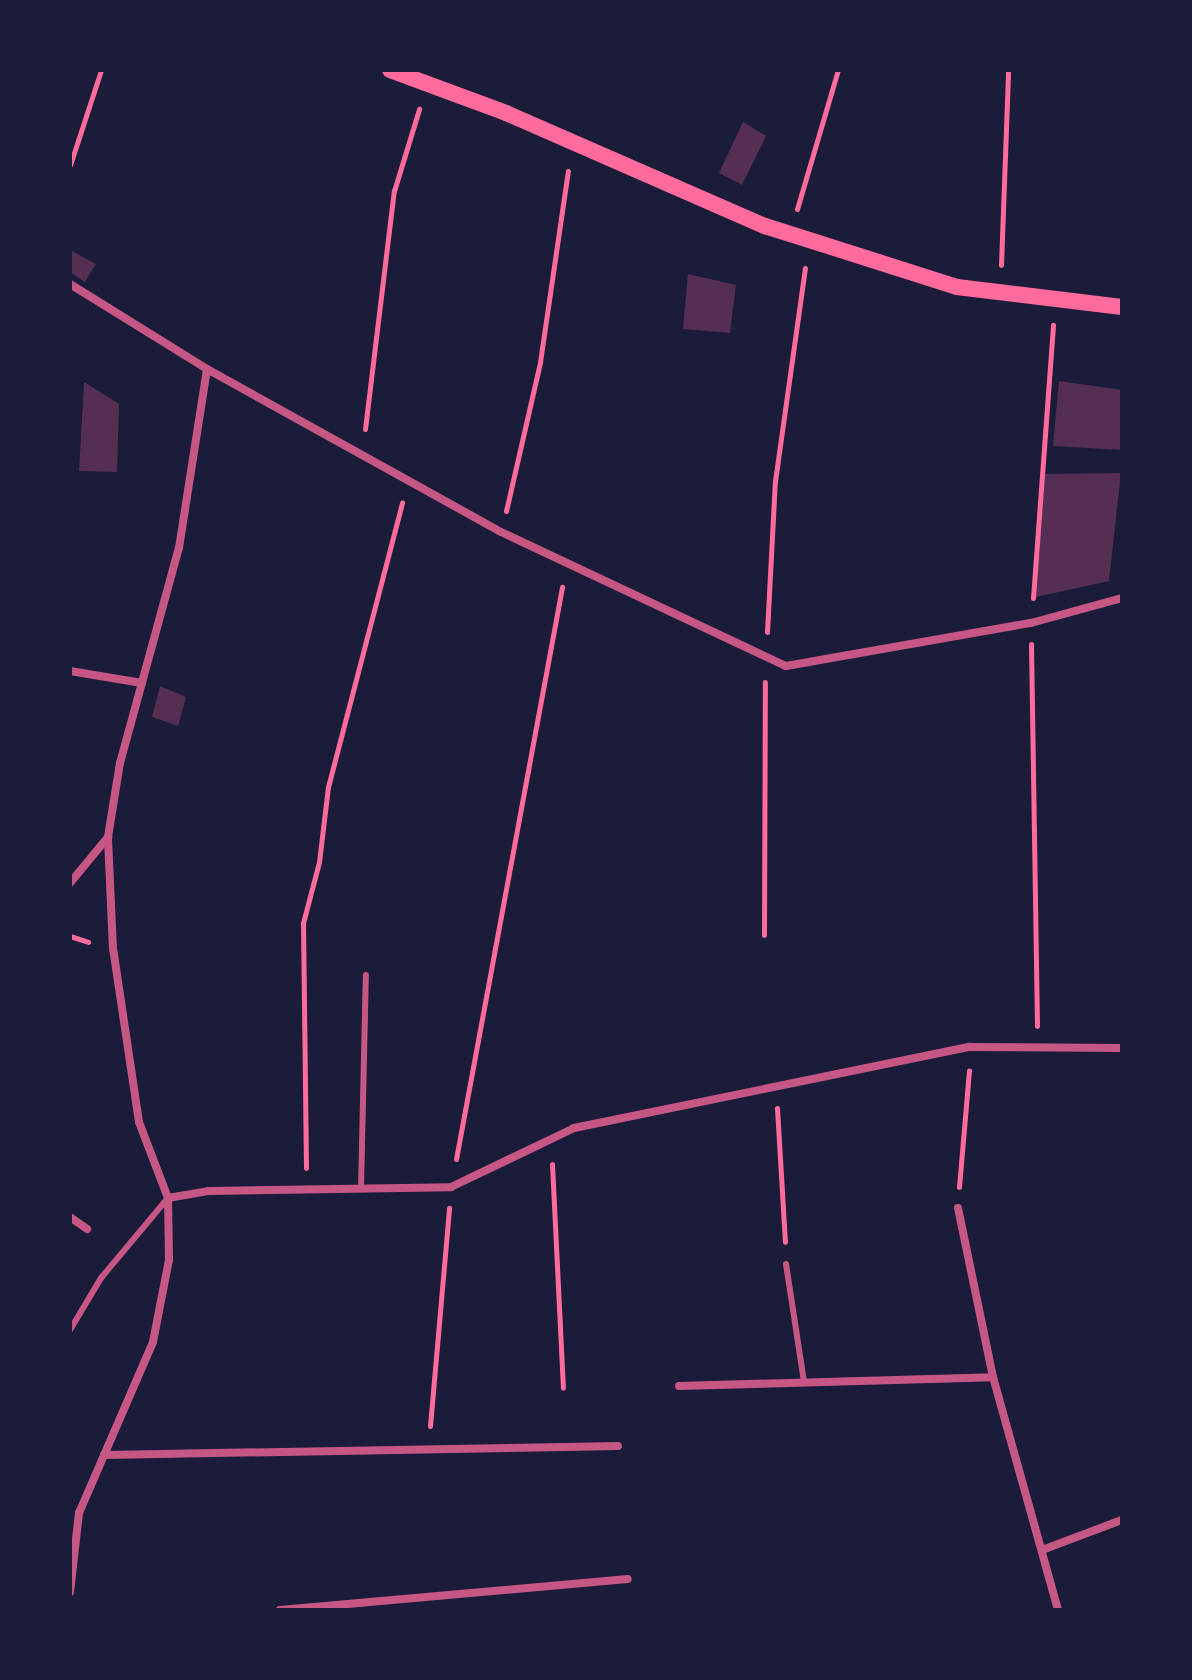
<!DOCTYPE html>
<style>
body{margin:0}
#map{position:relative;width:1192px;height:1680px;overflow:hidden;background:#1b1b3a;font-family:Cabin,sans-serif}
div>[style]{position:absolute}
.building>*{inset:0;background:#542f53}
.path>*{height:5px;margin:-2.5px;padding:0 2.5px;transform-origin:2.5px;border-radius:2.5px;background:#ff6b9d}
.service>*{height:6px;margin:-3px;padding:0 3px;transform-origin:3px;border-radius:3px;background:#c65784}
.minor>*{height:8px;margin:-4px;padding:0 4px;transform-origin:4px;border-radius:4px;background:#c65784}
.secondary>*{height:16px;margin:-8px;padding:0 8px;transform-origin:8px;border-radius:8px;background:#ff6b9d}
span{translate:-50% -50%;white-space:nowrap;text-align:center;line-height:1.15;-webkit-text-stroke:6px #1b1b3a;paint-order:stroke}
.frame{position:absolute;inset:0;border:72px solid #1b1b3a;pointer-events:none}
</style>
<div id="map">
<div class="building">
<i style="clip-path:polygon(743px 122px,766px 136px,742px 185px,719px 173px)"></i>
<i style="clip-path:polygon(70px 250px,96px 264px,85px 282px,70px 272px)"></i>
<i style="clip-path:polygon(688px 274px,736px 285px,730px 333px,683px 329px)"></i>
<i style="clip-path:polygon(1059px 381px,1122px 390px,1122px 450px,1053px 446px)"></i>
<i style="clip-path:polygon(84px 382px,119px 404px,117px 472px,79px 471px)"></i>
<i style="clip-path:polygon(1121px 473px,1109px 581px,1036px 597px,1045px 474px)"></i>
<i style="clip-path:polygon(160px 686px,186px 697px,178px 726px,152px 717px)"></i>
</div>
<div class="path">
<i style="left:70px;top:165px;width:100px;rotate:-71.9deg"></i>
<i style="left:797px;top:209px;width:145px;rotate:-73.6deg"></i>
<i style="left:1001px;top:265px;width:195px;rotate:-87.9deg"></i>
<i style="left:365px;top:429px;width:240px;rotate:-83.1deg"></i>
<i style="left:394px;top:191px;width:86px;rotate:-73deg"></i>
<i style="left:506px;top:511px;width:153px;rotate:-77.1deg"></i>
<i style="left:540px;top:362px;width:193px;rotate:-81.7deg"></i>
<i style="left:1033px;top:598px;width:274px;rotate:-85.8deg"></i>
<i style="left:767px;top:632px;width:151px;rotate:-87deg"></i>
<i style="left:775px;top:481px;width:215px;rotate:-82deg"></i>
<i style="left:1031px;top:644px;width:382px;rotate:89.1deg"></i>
<i style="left:764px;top:935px;width:253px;rotate:-89.8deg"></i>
<i style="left:70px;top:936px;width:19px;rotate:18deg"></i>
<i style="left:777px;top:1108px;width:134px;rotate:86.6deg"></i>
<i style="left:456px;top:1159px;width:582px;rotate:-79.5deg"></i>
<i style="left:552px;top:1164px;width:224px;rotate:87.2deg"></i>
<i style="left:306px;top:1168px;width:245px;rotate:-90.7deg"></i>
<i style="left:303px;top:923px;width:63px;rotate:-75.3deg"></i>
<i style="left:319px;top:862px;width:76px;rotate:-83.2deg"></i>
<i style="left:328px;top:787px;width:294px;rotate:-75.4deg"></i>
<i style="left:959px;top:1187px;width:117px;rotate:-85.1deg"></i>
<i style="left:430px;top:1426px;width:219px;rotate:-85deg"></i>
</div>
<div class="service">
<i style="left:361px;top:1189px;width:214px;rotate:-88.7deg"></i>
<i style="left:786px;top:1264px;width:119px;rotate:81.3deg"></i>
<i style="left:70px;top:1330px;width:61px;rotate:-59.2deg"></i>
<i style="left:101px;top:1278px;width:104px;rotate:-50.1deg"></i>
</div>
<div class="minor">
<i style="left:70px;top:284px;width:161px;rotate:31.8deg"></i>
<i style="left:207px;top:369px;width:336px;rotate:29deg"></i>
<i style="left:501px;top:532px;width:315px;rotate:25.2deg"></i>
<i style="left:786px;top:666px;width:249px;rotate:-10deg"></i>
<i style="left:1031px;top:623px;width:94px;rotate:-15.4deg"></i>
<i style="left:70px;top:671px;width:73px;rotate:9.5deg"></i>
<i style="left:70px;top:883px;width:60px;rotate:-50.4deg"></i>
<i style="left:168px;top:1198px;width:42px;rotate:-9.7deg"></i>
<i style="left:209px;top:1191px;width:242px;rotate:-0.9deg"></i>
<i style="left:451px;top:1187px;width:136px;rotate:-25.6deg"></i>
<i style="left:574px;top:1128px;width:404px;rotate:-11.6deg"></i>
<i style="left:970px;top:1047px;width:152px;rotate:0.4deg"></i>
<i style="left:958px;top:1208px;width:173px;rotate:78.3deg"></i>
<i style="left:993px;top:1377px;width:242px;rotate:74.4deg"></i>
<i style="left:70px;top:1217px;width:21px;rotate:35deg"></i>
<i style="left:679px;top:1386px;width:314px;rotate:-1.6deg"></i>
<i style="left:104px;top:1455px;width:514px;rotate:-1deg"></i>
<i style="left:1042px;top:1550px;width:85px;rotate:-20.6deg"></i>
<i style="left:70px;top:1592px;width:80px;rotate:-83.5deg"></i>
<i style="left:79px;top:1513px;width:186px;rotate:-66.6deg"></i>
<i style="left:153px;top:1342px;width:84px;rotate:-79deg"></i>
<i style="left:169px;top:1260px;width:62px;rotate:-90.9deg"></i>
<i style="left:168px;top:1198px;width:81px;rotate:-110.9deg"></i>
<i style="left:139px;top:1122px;width:175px;rotate:-98.5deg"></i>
<i style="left:113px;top:949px;width:112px;rotate:-92.6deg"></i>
<i style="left:108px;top:837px;width:75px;rotate:-80.8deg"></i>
<i style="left:120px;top:763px;width:223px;rotate:-74.7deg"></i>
<i style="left:179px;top:548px;width:181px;rotate:-81.1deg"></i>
<i style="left:280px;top:1610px;width:349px;rotate:-5.1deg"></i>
</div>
<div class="secondary">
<i style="left:390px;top:70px;width:124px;rotate:20.3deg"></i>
<i style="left:506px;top:113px;width:283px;rotate:23.6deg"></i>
<i style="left:765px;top:226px;width:201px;rotate:17.6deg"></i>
<i style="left:957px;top:287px;width:166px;rotate:6.9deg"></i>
</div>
<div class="frame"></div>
</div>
